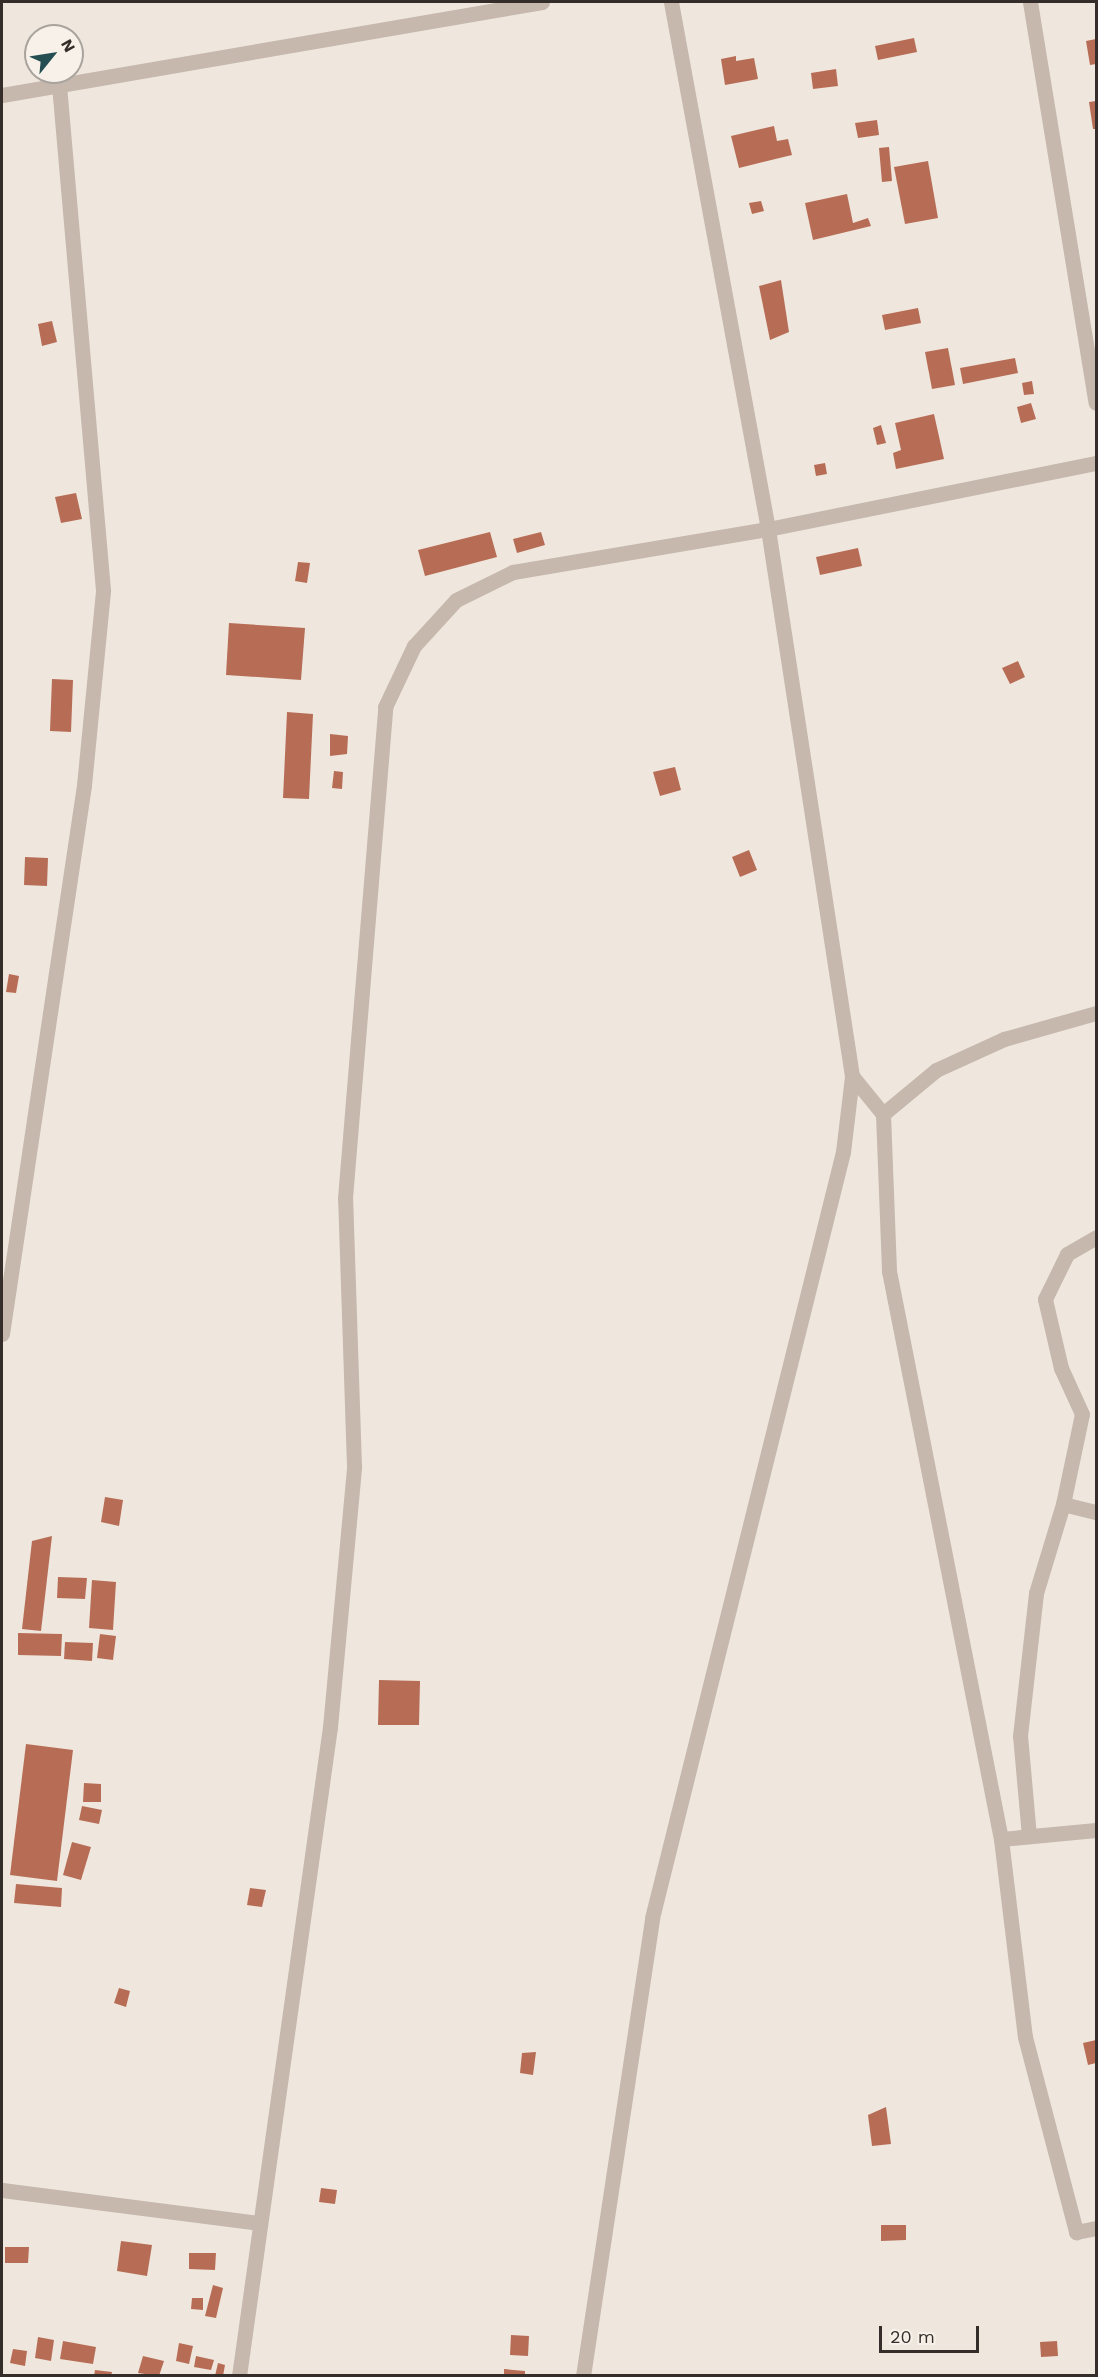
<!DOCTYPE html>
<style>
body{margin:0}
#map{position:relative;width:1098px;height:2377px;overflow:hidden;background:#efe7de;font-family:"Work Sans",sans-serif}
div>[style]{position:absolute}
.building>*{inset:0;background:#b76d55}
.street>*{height:15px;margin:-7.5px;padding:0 7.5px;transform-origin:7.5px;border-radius:7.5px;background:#c6b8ac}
span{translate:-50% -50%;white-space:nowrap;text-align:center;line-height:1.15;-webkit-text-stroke:4.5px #f7f1ea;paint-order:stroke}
.frame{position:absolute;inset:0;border:3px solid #352d2a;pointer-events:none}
.north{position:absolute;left:24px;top:24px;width:60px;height:60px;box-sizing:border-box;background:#f7f1ea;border:2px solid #a9a39d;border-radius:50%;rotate:60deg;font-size:16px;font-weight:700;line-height:24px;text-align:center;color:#352d2a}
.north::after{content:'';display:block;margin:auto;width:21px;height:27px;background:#244e51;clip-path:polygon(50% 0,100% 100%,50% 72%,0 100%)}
.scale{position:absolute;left:879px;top:2326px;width:100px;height:27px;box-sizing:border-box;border:3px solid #352d2a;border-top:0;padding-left:8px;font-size:18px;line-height:21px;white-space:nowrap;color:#352d2a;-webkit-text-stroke:4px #f7f1ea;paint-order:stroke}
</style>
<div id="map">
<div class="building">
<i style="clip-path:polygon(914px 38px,917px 52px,878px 60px,875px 46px)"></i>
<i style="clip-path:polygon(1096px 39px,1096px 64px,1090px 65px,1086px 41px)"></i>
<i style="clip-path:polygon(736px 56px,736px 61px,754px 58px,758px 79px,725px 85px,721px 59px)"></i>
<i style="clip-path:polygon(836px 69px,838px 86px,813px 89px,811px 73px)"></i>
<i style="clip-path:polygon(1096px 101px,1096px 129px,1093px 129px,1089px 102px)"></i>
<i style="clip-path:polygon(877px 120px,879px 135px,858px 138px,855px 123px)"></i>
<i style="clip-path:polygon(774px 126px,777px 141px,788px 139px,792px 155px,739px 168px,731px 136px)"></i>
<i style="clip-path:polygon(889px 147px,892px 181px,882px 182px,879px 148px)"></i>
<i style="clip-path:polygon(928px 161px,938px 218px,905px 224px,894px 167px)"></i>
<i style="clip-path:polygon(847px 194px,853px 223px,868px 218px,871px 226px,813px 240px,805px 203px)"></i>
<i style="clip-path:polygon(761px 201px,764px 211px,752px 214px,749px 203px)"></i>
<i style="clip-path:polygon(781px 280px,789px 332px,770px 340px,759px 286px)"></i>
<i style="clip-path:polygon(918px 308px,921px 323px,885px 330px,882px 315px)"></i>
<i style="clip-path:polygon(52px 321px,57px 342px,42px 346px,38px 324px)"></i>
<i style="clip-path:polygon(948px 348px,955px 385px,932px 389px,925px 352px)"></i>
<i style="clip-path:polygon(1015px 358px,1018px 373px,963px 384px,960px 368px)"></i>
<i style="clip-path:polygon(1032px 381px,1034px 394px,1024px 395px,1022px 383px)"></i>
<i style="clip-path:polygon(1031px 403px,1036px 419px,1021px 423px,1017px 407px)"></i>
<i style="clip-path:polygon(934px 414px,944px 459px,896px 469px,893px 453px,901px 450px,895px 423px)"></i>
<i style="clip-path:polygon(881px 425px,886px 443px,877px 445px,873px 428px)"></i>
<i style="clip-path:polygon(825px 463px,827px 474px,816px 476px,814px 465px)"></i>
<i style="clip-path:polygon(76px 493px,82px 519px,61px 523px,55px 497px)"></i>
<i style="clip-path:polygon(490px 532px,497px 557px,425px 576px,418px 550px)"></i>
<i style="clip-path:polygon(541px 532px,545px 545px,517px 553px,513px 539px)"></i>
<i style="clip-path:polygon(858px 548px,862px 566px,820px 575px,816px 557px)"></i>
<i style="clip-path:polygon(298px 562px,310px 563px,307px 583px,295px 581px)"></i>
<i style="clip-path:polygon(229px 623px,305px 628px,301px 680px,226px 675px)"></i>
<i style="clip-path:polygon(1018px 661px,1025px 677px,1010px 684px,1002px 668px)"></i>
<i style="clip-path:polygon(52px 679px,73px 680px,71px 732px,50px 731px)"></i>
<i style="clip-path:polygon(287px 712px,313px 714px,309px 799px,283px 798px)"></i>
<i style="clip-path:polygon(330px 734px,348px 736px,347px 754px,330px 756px)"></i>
<i style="clip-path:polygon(675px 767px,681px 790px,660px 796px,653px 772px)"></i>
<i style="clip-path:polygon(334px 771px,343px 772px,342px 789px,332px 788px)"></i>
<i style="clip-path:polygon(749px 850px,757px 870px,740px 877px,732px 857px)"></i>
<i style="clip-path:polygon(25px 857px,48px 858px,47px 886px,24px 885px)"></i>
<i style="clip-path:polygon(9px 974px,19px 976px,16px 993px,6px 992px)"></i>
<i style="clip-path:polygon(105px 1497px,123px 1500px,119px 1526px,101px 1522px)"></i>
<i style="clip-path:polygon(52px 1536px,41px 1631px,22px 1629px,32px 1541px)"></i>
<i style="clip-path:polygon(58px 1577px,87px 1578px,85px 1599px,57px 1598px)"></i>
<i style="clip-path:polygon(92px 1580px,116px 1582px,113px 1630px,89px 1628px)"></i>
<i style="clip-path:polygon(18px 1633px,62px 1634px,61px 1656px,18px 1655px)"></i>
<i style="clip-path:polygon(100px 1634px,116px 1636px,113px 1660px,97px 1658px)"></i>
<i style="clip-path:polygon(65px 1642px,93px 1643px,92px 1661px,64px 1659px)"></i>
<i style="clip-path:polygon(379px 1680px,420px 1681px,419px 1725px,378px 1725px)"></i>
<i style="clip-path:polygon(26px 1744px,73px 1750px,57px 1881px,10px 1875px)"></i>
<i style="clip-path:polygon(84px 1783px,101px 1784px,101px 1802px,83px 1802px)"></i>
<i style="clip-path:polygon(82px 1806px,102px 1810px,99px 1824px,79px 1820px)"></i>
<i style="clip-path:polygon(72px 1842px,91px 1847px,81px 1880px,63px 1875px)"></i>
<i style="clip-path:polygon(16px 1884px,62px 1888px,61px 1907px,14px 1903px)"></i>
<i style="clip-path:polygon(250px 1888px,266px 1890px,262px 1907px,247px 1905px)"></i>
<i style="clip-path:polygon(119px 1988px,130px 1991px,126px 2007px,114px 2003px)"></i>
<i style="clip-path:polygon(1096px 2040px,1096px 2063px,1088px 2065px,1083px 2043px)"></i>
<i style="clip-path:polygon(536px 2052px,533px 2075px,520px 2073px,522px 2053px)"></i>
<i style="clip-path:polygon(886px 2107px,891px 2144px,872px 2146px,868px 2115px)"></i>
<i style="clip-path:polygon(321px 2188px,337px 2190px,335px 2204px,319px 2202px)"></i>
<i style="clip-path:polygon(881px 2225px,906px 2225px,906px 2240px,881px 2241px)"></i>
<i style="clip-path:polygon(121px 2241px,152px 2245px,147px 2276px,117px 2271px)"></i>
<i style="clip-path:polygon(5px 2247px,29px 2247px,28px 2263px,5px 2263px)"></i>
<i style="clip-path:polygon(189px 2253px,216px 2253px,215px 2270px,189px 2269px)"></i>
<i style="clip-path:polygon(213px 2285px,223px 2288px,216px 2318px,205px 2316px)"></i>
<i style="clip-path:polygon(192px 2298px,203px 2298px,203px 2310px,191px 2309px)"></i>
<i style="clip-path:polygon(511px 2335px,529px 2336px,528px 2356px,510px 2355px)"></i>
<i style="clip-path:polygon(38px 2337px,54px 2340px,51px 2361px,35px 2358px)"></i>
<i style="clip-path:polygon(63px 2341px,96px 2347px,93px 2364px,60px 2359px)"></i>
<i style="clip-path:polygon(1057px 2341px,1058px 2356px,1041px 2357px,1040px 2342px)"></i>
<i style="clip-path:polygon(179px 2343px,193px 2346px,189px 2364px,176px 2361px)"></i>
<i style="clip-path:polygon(13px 2349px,27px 2351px,25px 2366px,10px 2363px)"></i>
<i style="clip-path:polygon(143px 2356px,164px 2361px,159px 2376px,138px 2373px)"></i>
<i style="clip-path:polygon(196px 2356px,214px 2360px,211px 2370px,194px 2367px)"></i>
<i style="clip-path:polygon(218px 2363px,225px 2365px,223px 2376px,215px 2376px)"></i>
<i style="clip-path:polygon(504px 2369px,525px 2371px,525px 2376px,504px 2376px)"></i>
<i style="clip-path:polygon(95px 2370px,112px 2372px,111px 2376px,94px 2376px)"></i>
</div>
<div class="street">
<i style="left:1030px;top:2px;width:406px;rotate:80.7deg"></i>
<i style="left:2px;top:95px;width:548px;rotate:-9.77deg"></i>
<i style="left:852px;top:1076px;width:49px;rotate:50.8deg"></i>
<i style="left:883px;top:1114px;width:157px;rotate:87.8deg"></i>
<i style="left:889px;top:1271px;width:579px;rotate:78.85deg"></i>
<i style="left:1001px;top:1839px;width:199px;rotate:83.1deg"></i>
<i style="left:1025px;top:2037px;width:202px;rotate:75.3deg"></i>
<i style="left:1076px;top:2232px;width:20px;rotate:-11deg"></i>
<i style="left:883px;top:1114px;width:69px;rotate:-39.7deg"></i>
<i style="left:936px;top:1070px;width:75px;rotate:-24.5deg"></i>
<i style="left:1004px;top:1039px;width:96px;rotate:-15.8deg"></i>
<i style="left:2px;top:1334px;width:555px;rotate:-81.5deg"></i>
<i style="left:84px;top:785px;width:196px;rotate:-84.4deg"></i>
<i style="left:103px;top:590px;width:507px;rotate:-94.98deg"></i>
<i style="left:1063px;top:1504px;width:92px;rotate:-78.1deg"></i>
<i style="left:1082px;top:1414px;width:51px;rotate:-114.5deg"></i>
<i style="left:1061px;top:1368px;width:71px;rotate:-103.1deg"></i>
<i style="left:1045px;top:1299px;width:50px;rotate:-63.9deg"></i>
<i style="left:1067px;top:1254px;width:34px;rotate:-30deg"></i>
<i style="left:1029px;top:1836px;width:100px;rotate:-95.1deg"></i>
<i style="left:1020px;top:1736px;width:144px;rotate:-83.6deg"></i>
<i style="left:1036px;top:1593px;width:93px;rotate:-73.1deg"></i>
<i style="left:1063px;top:1504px;width:34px;rotate:14deg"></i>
<i style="left:1001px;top:1839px;width:95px;rotate:-5.4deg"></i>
<i style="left:2px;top:2190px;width:259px;rotate:7.3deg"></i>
<i style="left:239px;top:2376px;width:655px;rotate:-82.02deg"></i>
<i style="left:330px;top:1727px;width:262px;rotate:-84.7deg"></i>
<i style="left:354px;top:1466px;width:268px;rotate:-91.9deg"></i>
<i style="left:345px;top:1198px;width:493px;rotate:-85.3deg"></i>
<i style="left:385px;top:707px;width:68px;rotate:-64.6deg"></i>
<i style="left:414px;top:646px;width:62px;rotate:-47.6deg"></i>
<i style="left:456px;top:600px;width:64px;rotate:-26.2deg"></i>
<i style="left:513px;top:572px;width:259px;rotate:-9.6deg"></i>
<i style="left:768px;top:529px;width:335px;rotate:-11.4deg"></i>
<i style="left:583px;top:2376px;width:463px;rotate:-81.4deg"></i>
<i style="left:652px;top:1918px;width:789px;rotate:-76deg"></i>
<i style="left:843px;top:1152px;width:77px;rotate:-83.2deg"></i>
<i style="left:852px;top:1076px;width:553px;rotate:-98.73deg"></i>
<i style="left:768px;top:529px;width:536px;rotate:-100.43deg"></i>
</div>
<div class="frame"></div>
<div class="north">N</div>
<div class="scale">20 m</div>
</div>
